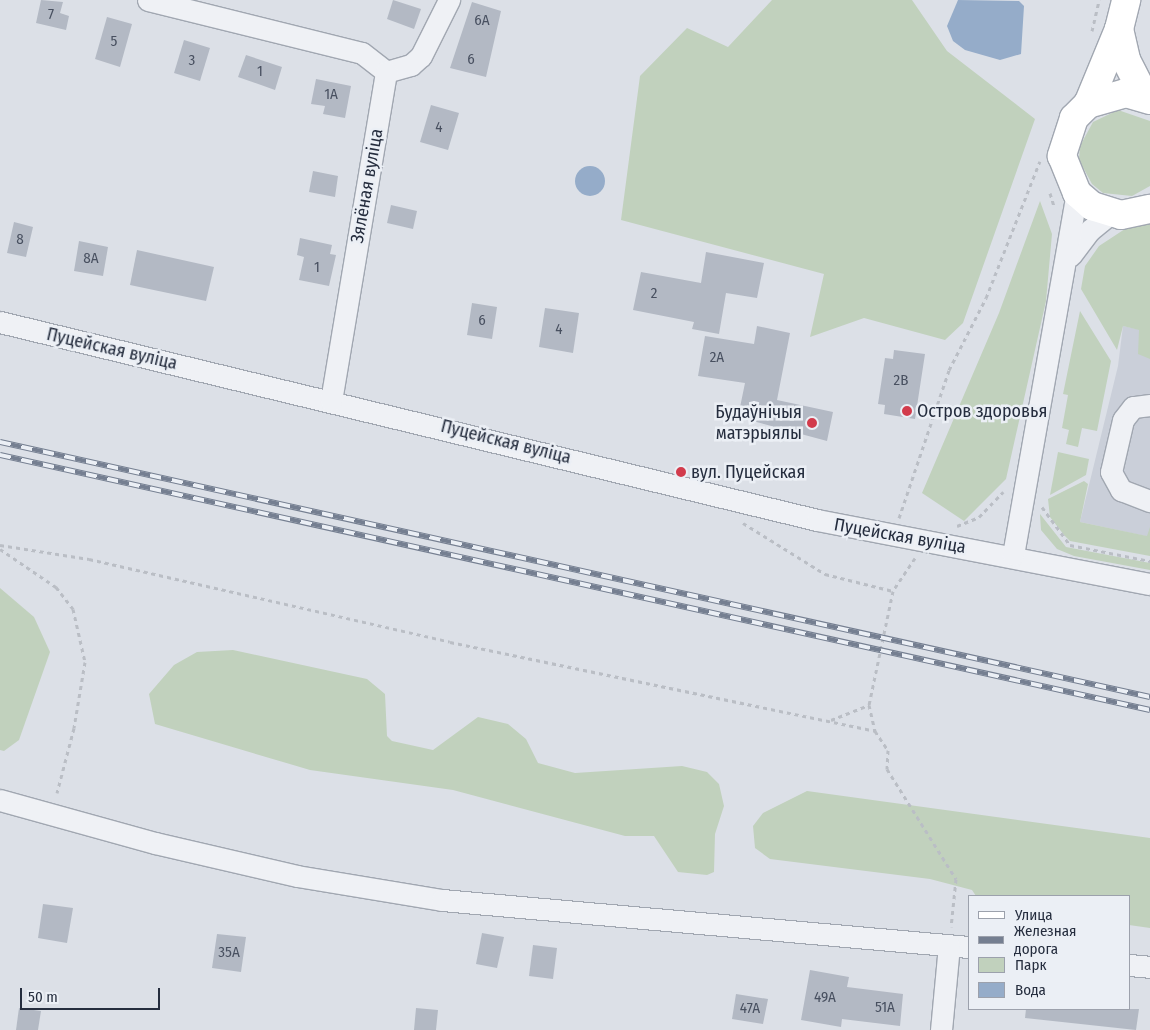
<!DOCTYPE html>
<meta charset="utf-8">
<style>
body{margin:0}
#map{position:relative;width:1150px;height:1030px;overflow:hidden;background:#dce0e7;font-family:"Fira Sans Condensed",sans-serif}
div>[style]{position:absolute}
.built>*{inset:0;background:#cacfd9}
.green>*{inset:0;background:#c1d1bd}
.water>*{inset:0;background:#95acc9}
.round{border-radius:50%}
.building>*{inset:0;background:#b3b9c4}
.path>*{height:3px;margin-top:-1.5px;transform-origin:0;background:repeating-linear-gradient(90deg,#babec5 0 4px,transparent 0 8px)}
.roads{filter:drop-shadow(1px 0 #a1a7b1) drop-shadow(-1px 0 #a1a7b1) drop-shadow(0 1px #a1a7b1) drop-shadow(0 -1px #a1a7b1)}
.minor>*{height:21px;margin:-10.5px;padding:0 10.5px;transform-origin:10.5px;border-radius:10.5px;background:#eff1f5}
.major>*{height:28px;margin:-14px;padding:0 14px;transform-origin:14px;border-radius:14px;background:#fff}
.rail>*{height:5.5px;margin-top:-2.75px;transform-origin:0;background:repeating-linear-gradient(90deg,#ebeff5 0 11px,#757f91 0 22px);box-sizing:border-box;border-block:1px solid #757f91}
.dots>*{width:14px;height:14px;translate:-50% -50%;box-sizing:border-box;border:2px solid #ebeff5;border-radius:50%}
span{translate:-50% -50%;white-space:nowrap;text-align:center;line-height:1.15;-webkit-text-stroke:5px #ebeff5;paint-order:stroke}
.number-label{font-size:15px;color:#485060}
.number-label span{-webkit-text-stroke-width:0}
.street-label{font-size:18px;color:#252d3e}
.poi-label{font-size:18px;color:#252d3e}
.left{translate:0 -50%;text-align:left}
.right{translate:-100% -50%;text-align:right}
.legend{position:absolute;left:968px;top:895px;width:162px;height:115px;box-sizing:border-box;background:#ebeff5;border:1px solid #9ca1ac;margin:0;padding:6px 9px;list-style:none;font-size:15px;color:#252d3e}
.legend li{display:flex;align-items:center;gap:10px;height:25px}
.legend b{width:25px;border:1px solid #9ca1ac}
.scale{position:absolute;left:20px;top:988px;width:140px;height:22px;box-sizing:border-box;border:2px solid #252d3e;border-top:0;padding-left:6px;font-size:15px;line-height:18px;white-space:nowrap;color:#252d3e;-webkit-text-stroke:4px #ebeff5;paint-order:stroke}
</style>
<div id="map">
<div class="built">
<i style="clip-path:polygon(1123px 326px,1150px 332px,1150px 537px,1080px 522px,1118px 366px)"></i>
</div>
<div class="green">
<i style="clip-path:polygon(772px 0,912px 0,947px 51px,1035px 119px,963px 323px,945px 340px,864px 318px,810px 337px,824px 274px,621px 220px,640px 76px,687px 28px,728px 47px)"></i>
<i style="clip-path:polygon(1118px 110px,1150px 121px,1150px 186px,1132px 196px,1103px 193px,1092px 184px,1079px 160px,1080px 146px,1093px 122px)"></i>
<i style="clip-path:polygon(1040px 201px,1052px 234px,1046px 301px,1006px 479px,964px 521px,922px 493px,999px 313px)"></i>
<i style="clip-path:polygon(1150px 223px,1150px 359px,1138px 354px,1139px 330px,1123px 326px,1117px 350px,1081px 289px,1085px 266px,1099px 246px,1128px 227px)"></i>
<i style="clip-path:polygon(1080px 311px,1111px 361px,1097px 431px,1082px 428px,1078px 447px,1066px 444px,1069px 430px,1062px 428px,1068px 395px,1063px 394px)"></i>
<i style="clip-path:polygon(1058px 452px,1089px 459px,1086px 475px,1050px 495px)"></i>
<i style="clip-path:polygon(1084px 481px,1088px 484px,1080px 522px,1147px 536px,1150px 527px,1150px 556px,1070px 541px,1064px 535px,1050px 517px,1048px 499px)"></i>
<i style="clip-path:polygon(1040px 514px,1066px 547px,1150px 563px,1150px 570px,1074px 556px,1057px 549px,1041px 530px)"></i>
<i style="clip-path:polygon(0 588px,34px 617px,50px 652px,19px 740px,4px 751px,0 750px)"></i>
<i style="clip-path:polygon(233px 650px,367px 679px,385px 694px,387px 736px,392px 741px,433px 750px,478px 717px,508px 724px,526px 739px,538px 763px,575px 773px,682px 766px,707px 772px,719px 784px,724px 806px,715px 834px,714px 872px,707px 875px,678px 872px,654px 836px,625px 836px,453px 790px,310px 770px,155px 724px,149px 694px,174px 665px,197px 652px)"></i>
<i style="clip-path:polygon(807px 791px,1150px 838px,1150px 928px,1129px 925px,1129px 896px,976px 896px,972px 890px,930px 879px,770px 859px,755px 848px,753px 826px,763px 813px)"></i>
</div>
<div class="water">
<i style="clip-path:polygon(958px 0,1019px 1px,1024px 6px,1021px 54px,1000px 60px,965px 50px,953px 41px,947px 26px)"></i>
<i class="round" style="left:575px;top:166px;width:30px;height:30px"></i>
</div>
<div class="building">
<i style="clip-path:polygon(41px 0,63px 2px,60px 13px,69px 16px,66px 30px,36px 23px)"></i>
<i style="clip-path:polygon(393px 0,421px 9px,414px 29px,387px 19px)"></i>
<i style="clip-path:polygon(472px 2px,501px 11px,486px 77px,450px 68px)"></i>
<i style="clip-path:polygon(107px 17px,132px 24px,120px 67px,95px 59px)"></i>
<i style="clip-path:polygon(184px 40px,210px 48px,200px 81px,174px 73px)"></i>
<i style="clip-path:polygon(246px 55px,282px 67px,275px 90px,238px 77px)"></i>
<i style="clip-path:polygon(316px 79px,351px 86px,345px 118px,323px 114px,325px 106px,311px 104px)"></i>
<i style="clip-path:polygon(431px 105px,459px 113px,448px 150px,420px 142px)"></i>
<i style="clip-path:polygon(313px 171px,338px 176px,335px 197px,309px 192px)"></i>
<i style="clip-path:polygon(391px 205px,417px 211px,413px 229px,387px 223px)"></i>
<i style="clip-path:polygon(14px 222px,33px 227px,26px 257px,7px 253px)"></i>
<i style="clip-path:polygon(300px 238px,332px 245px,330px 254px,336px 255px,329px 286px,299px 280px,304px 257px,297px 255px)"></i>
<i style="clip-path:polygon(79px 241px,108px 247px,103px 276px,74px 271px)"></i>
<i style="clip-path:polygon(137px 250px,214px 267px,206px 301px,130px 285px)"></i>
<i style="clip-path:polygon(706px 252px,764px 263px,757px 298px,726px 293px,719px 334px,692px 329px,694px 322px,633px 310px,641px 272px,701px 283px)"></i>
<i style="clip-path:polygon(472px 303px,497px 307px,492px 339px,467px 335px)"></i>
<i style="clip-path:polygon(545px 308px,579px 313px,573px 353px,539px 347px)"></i>
<i style="clip-path:polygon(757px 326px,790px 333px,777px 400px,833px 412px,827px 441px,738px 417px,745px 383px,698px 376px,705px 336px,754px 344px)"></i>
<i style="clip-path:polygon(894px 350px,925px 354px,915px 419px,884px 414px,885px 405px,878px 404px,885px 358px,893px 359px)"></i>
<i style="clip-path:polygon(43px 904px,73px 908px,67px 943px,38px 938px)"></i>
<i style="clip-path:polygon(482px 933px,504px 937px,497px 968px,476px 964px)"></i>
<i style="clip-path:polygon(217px 934px,246px 937px,241px 972px,212px 968px)"></i>
<i style="clip-path:polygon(533px 945px,557px 948px,553px 979px,529px 976px)"></i>
<i style="clip-path:polygon(810px 970px,849px 977px,847px 987px,903px 994px,900px 1026px,842px 1019px,841px 1027px,801px 1020px)"></i>
<i style="clip-path:polygon(736px 994px,768px 999px,763px 1024px,732px 1019px)"></i>
<i style="clip-path:polygon(19px 1008px,41px 1011px,38px 1030px,16px 1030px)"></i>
<i style="clip-path:polygon(416px 1008px,438px 1010px,436px 1030px,414px 1030px)"></i>
<i style="clip-path:polygon(1026px 1009px,1139px 1009px,1136px 1030px,1025px 1018px)"></i>
</div>
<div class="path">
<i style="left:1092px;top:31px;width:32px;rotate:-77deg"></i>
<i style="left:1050px;top:193px;width:14px;rotate:73deg"></i>
<i style="left:1042px;top:507px;width:47px;rotate:53.6deg"></i>
<i style="left:1070px;top:545px;width:82px;rotate:11.3deg"></i>
<i style="left:899px;top:518px;width:156px;rotate:-71.3deg"></i>
<i style="left:949px;top:370px;width:81px;rotate:-62.8deg"></i>
<i style="left:986px;top:298px;width:147px;rotate:-68.5deg"></i>
<i style="left:743px;top:523px;width:97px;rotate:31.9deg"></i>
<i style="left:825px;top:574px;width:70px;rotate:14deg"></i>
<i style="left:957px;top:526px;width:24px;rotate:-22deg"></i>
<i style="left:979px;top:517px;width:35px;rotate:-46deg"></i>
<i style="left:0;top:545px;width:90px;rotate:8.9deg"></i>
<i style="left:89px;top:559px;width:370px;rotate:12.9deg"></i>
<i style="left:450px;top:642px;width:434px;rotate:11.8deg"></i>
<i style="left:0;top:549px;width:68px;rotate:34.2deg"></i>
<i style="left:56px;top:587px;width:28px;rotate:52deg"></i>
<i style="left:73px;top:609px;width:54px;rotate:77.2deg"></i>
<i style="left:85px;top:662px;width:67px;rotate:99.5deg"></i>
<i style="left:74px;top:728px;width:67px;rotate:104.7deg"></i>
<i style="left:915px;top:558px;width:40px;rotate:124deg"></i>
<i style="left:893px;top:591px;width:116px;rotate:101.9deg"></i>
<i style="left:869px;top:705px;width:27px;rotate:77deg"></i>
<i style="left:875px;top:731px;width:23px;rotate:56deg"></i>
<i style="left:888px;top:750px;width:19px;rotate:93deg"></i>
<i style="left:887px;top:769px;width:130px;rotate:57.9deg"></i>
<i style="left:956px;top:879px;width:48px;rotate:95.9deg"></i>
<i style="left:831px;top:720px;width:41px;rotate:-21.5deg"></i>
</div>
<div class="roads">
<div class="minor">
<i style="left:148px;top:0;width:220px;rotate:13.9deg"></i>
<i style="left:362px;top:53px;width:31px;rotate:38deg"></i>
<i style="left:386px;top:72px;width:26px;rotate:-16deg"></i>
<i style="left:411px;top:65px;width:13px;rotate:-42deg"></i>
<i style="left:421px;top:56px;width:63px;rotate:-63.4deg"></i>
<i style="left:1071px;top:255px;width:31px;rotate:-53deg"></i>
<i style="left:1090px;top:230px;width:26px;rotate:-39deg"></i>
<i style="left:0;top:322px;width:841px;rotate:13.62deg"></i>
<i style="left:817px;top:520px;width:339px;rotate:10.9deg"></i>
<i style="left:331px;top:401px;width:334px;rotate:-80.5deg"></i>
<i style="left:1150px;top:405px;width:17px;rotate:173deg"></i>
<i style="left:1133px;top:407px;width:16px;rotate:128deg"></i>
<i style="left:1123px;top:420px;width:53px;rotate:103deg"></i>
<i style="left:1111px;top:472px;width:21px;rotate:61deg"></i>
<i style="left:1121px;top:490px;width:31px;rotate:21deg"></i>
<i style="left:1013px;top:555px;width:368px;rotate:-80deg"></i>
<i style="left:0;top:800px;width:161px;rotate:15.5deg"></i>
<i style="left:155px;top:843px;width:146px;rotate:13.1deg"></i>
<i style="left:297px;top:876px;width:147px;rotate:9.4deg"></i>
<i style="left:442px;top:900px;width:529px;rotate:5.1deg"></i>
<i style="left:1129px;top:965px;width:21px;rotate:5deg"></i>
<i style="left:941px;top:1030px;width:85px;rotate:-84.6deg"></i>
</div>
<div class="major">
<i style="left:1119px;top:29px;width:32px;rotate:77deg"></i>
<i style="left:1126px;top:60px;width:42px;rotate:62.8deg"></i>
<i style="left:1150px;top:100px;width:25px;rotate:-164deg"></i>
<i style="left:1126px;top:93px;width:40px;rotate:164deg"></i>
<i style="left:1088px;top:104px;width:20px;rotate:135deg"></i>
<i style="left:1074px;top:118px;width:40px;rotate:108deg"></i>
<i style="left:1062px;top:156px;width:40px;rotate:68deg"></i>
<i style="left:1077px;top:193px;width:20px;rotate:41deg"></i>
<i style="left:1092px;top:206px;width:30px;rotate:17deg"></i>
<i style="left:1121px;top:215px;width:30px;rotate:-12deg"></i>
<i style="left:1088px;top:104px;width:81px;rotate:-67.5deg"></i>
<i style="left:1119px;top:29px;width:30px;rotate:-76deg"></i>
</div>
</div>
<div class="rail">
<i style="left:0;top:442px;width:1178px;rotate:12.5deg"></i>
<i style="left:0;top:455px;width:1178px;rotate:12.5deg"></i>
</div>
<div class="dots">
<i style="left:907px;top:411px;background:#d23b4c"></i>
<i style="left:812px;top:423px;background:#d23b4c"></i>
<i style="left:681px;top:472px;background:#d23b4c"></i>
</div>
<div class="number-label">
<span style="left:51px;top:15px">7</span>
<span style="left:482px;top:21px">6А</span>
<span style="left:114px;top:42px">5</span>
<span style="left:471px;top:60px">6</span>
<span style="left:192px;top:61px">3</span>
<span style="left:260px;top:72px">1</span>
<span style="left:331px;top:95px">1А</span>
<span style="left:439px;top:128px">4</span>
<span style="left:20px;top:240px">8</span>
<span style="left:91px;top:259px">8А</span>
<span style="left:317px;top:268px">1</span>
<span style="left:654px;top:294px">2</span>
<span style="left:482px;top:321px">6</span>
<span style="left:559px;top:330px">4</span>
<span style="left:717px;top:358px">2А</span>
<span style="left:901px;top:381px">2В</span>
<span style="left:229px;top:953px">35А</span>
<span style="left:825px;top:998px">49А</span>
<span style="left:885px;top:1008px">51А</span>
<span style="left:750px;top:1009px">47А</span>
</div>
<div class="street-label">
<span style="left:367px;top:186px;rotate:-80deg">Зялёная вуліца</span>
<span style="left:112px;top:349px;rotate:13deg">Пуцейская вуліца</span>
<span style="left:506px;top:442px;rotate:14deg">Пуцейская вуліца</span>
<span style="left:900px;top:536px;rotate:10deg">Пуцейская вуліца</span>
</div>
<div class="poi-label">
<span class="left" style="left:917px;top:411px">Остров здоровья</span>
<span class="right" style="left:802px;top:423px">Будаўнічыя<br>матэрыялы</span>
<span class="left" style="left:691px;top:472px">вул. Пуцейская</span>
</div>
<ul class="legend">
<li><b style="height:6px;background:#fff"></b>Улица</li>
<li><b style="height:6px;background:#757f91"></b>Железная дорога</li>
<li><b style="height:14px;background:#c1d1bd"></b>Парк</li>
<li><b style="height:14px;background:#95acc9"></b>Вода</li>
</ul>
<div class="scale">50 m</div>
</div>
